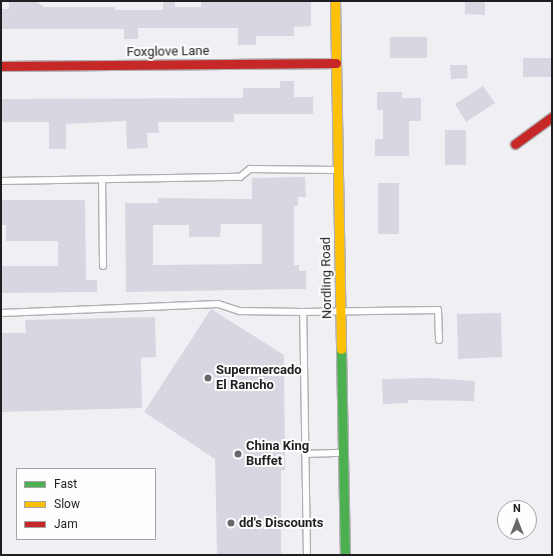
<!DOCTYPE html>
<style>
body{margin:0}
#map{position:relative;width:553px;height:556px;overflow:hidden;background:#f0f0f4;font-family:Roboto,sans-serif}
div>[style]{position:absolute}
.building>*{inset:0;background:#d7d7e1}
.roads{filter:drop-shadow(1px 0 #b0b0b3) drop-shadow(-1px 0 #b0b0b3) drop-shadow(0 1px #b0b0b3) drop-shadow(0 -1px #b0b0b3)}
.lane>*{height:6px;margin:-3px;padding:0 3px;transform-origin:3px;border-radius:3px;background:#fdfdfd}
.fast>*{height:9px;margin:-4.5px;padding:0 4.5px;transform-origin:4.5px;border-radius:4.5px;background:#4caf50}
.slow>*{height:9px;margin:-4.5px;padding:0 4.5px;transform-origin:4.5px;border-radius:4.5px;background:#ffc107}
.jam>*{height:9px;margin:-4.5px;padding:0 4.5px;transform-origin:4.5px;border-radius:4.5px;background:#c62828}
.dots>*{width:11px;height:11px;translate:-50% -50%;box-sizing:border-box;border:2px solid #fdfdfe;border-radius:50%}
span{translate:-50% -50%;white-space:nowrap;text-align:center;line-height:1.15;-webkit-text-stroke:4px #fdfdfe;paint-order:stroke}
.street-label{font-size:13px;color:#1f1e21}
.poi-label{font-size:13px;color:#1f1e21;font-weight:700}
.left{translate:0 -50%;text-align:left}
.frame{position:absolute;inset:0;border:2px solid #1f1e21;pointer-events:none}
.legend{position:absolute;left:16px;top:468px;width:140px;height:72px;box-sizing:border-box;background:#fdfdfe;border:1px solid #a4a4a6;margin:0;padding:5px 7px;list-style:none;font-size:12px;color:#1f1e21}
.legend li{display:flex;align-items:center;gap:8px;height:20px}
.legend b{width:20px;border:1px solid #a4a4a6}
.north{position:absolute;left:497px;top:500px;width:40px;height:40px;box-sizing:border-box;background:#fdfdfe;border:1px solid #a4a4a6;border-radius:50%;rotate:0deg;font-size:11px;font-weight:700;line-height:16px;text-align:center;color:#1f1e21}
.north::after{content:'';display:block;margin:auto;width:14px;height:18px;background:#68686b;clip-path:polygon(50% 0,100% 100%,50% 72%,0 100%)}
</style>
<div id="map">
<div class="building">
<i style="clip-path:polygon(9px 1px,36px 1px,44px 7px,115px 7px,115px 10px,163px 10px,163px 2px,175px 2px,175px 7px,201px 7px,201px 1px,311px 1px,311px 26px,294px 27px,294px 36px,256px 36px,256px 45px,238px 45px,238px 28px,138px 28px,138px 39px,124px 39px,124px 29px,1px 29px,1px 9px,9px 9px)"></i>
<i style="clip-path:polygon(465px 1px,485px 1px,485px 15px,465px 14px)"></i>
<i style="clip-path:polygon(390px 37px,427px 37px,427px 58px,390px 58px)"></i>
<i style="clip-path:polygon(523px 58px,552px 58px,552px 77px,523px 77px)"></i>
<i style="clip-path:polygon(450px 65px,467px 65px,468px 78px,451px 79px)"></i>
<i style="clip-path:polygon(280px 81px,294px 81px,294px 97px,313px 97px,313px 114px,234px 114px,234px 122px,158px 122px,159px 133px,147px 133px,148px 148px,127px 149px,126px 121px,66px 124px,66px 149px,49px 149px,49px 122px,1px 122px,1px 99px,243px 98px,243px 88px,280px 88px)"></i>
<i style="clip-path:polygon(483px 86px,495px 103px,466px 122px,455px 104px)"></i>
<i style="clip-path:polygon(377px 92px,402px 92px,402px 98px,421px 98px,421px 121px,409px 121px,409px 156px,375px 156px,375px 139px,383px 139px,383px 110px,377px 110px)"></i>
<i style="clip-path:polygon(445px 130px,466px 130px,466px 165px,445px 165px)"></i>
<i style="clip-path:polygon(evenodd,305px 177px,306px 197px,298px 197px,298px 206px,294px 206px,294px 265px,299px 265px,299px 271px,306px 271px,306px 289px,126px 292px,125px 203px,158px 203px,158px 198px,252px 199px,252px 178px,305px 177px,221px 224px,262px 224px,262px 264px,153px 265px,153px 225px,189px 225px,189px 237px,220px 237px,221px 224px)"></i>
<i style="clip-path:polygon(378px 183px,399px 183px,399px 234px,378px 234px)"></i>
<i style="clip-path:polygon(1px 200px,85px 200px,86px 280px,97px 280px,97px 292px,1px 293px,1px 266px,58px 266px,58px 241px,6px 241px,6px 225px,1px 225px)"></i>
<i style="clip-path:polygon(211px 309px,284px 355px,285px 470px,281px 470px,281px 555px,217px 555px,215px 459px,144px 412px)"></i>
<i style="clip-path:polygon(501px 313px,502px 357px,458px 359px,457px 314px)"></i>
<i style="clip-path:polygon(155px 317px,156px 357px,141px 358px,142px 408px,1px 412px,1px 333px,26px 333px,25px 320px)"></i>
<i style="clip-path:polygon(430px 378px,475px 381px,474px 401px,408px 400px,408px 403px,383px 404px,382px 379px)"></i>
</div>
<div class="roads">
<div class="lane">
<i style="left:102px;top:179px;width:87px;rotate:89.3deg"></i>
<i style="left:1px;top:181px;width:239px;rotate:-1deg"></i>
<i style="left:240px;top:177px;width:13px;rotate:-39deg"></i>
<i style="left:250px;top:169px;width:87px;rotate:0.7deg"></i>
<i style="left:1px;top:313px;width:217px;rotate:-2.4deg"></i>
<i style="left:218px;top:304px;width:23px;rotate:18deg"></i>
<i style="left:240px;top:311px;width:63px;rotate:0.9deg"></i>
<i style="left:305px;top:454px;width:37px;rotate:-2deg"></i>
<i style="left:307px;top:555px;width:243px;rotate:-90.9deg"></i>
<i style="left:303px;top:312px;width:135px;rotate:-0.8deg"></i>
<i style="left:438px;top:310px;width:30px;rotate:88deg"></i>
</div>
<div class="fast">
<i style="left:341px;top:349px;width:206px;rotate:88.9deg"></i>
</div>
<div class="slow">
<i style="left:335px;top:1px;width:348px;rotate:89deg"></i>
</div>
<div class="jam">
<i style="left:1px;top:66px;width:335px;rotate:-0.5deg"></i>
<i style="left:515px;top:144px;width:46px;rotate:-36.1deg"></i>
</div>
</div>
<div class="dots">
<i style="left:208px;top:378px;background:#68686b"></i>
<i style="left:238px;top:454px;background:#68686b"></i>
<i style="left:231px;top:523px;background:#68686b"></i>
</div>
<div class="street-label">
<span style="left:168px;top:52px;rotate:-1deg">Foxglove Lane</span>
<span style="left:327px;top:278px;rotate:-91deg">Nordling Road</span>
</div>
<div class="poi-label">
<span class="left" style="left:216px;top:378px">Supermercado<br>El Rancho</span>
<span class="left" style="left:246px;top:454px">China King<br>Buffet</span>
<span class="left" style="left:239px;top:523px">dd's Discounts</span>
</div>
<div class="frame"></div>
<ul class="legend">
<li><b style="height:5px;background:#4caf50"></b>Fast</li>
<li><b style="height:5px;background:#ffc107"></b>Slow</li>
<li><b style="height:5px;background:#c62828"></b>Jam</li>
</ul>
<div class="north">N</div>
</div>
